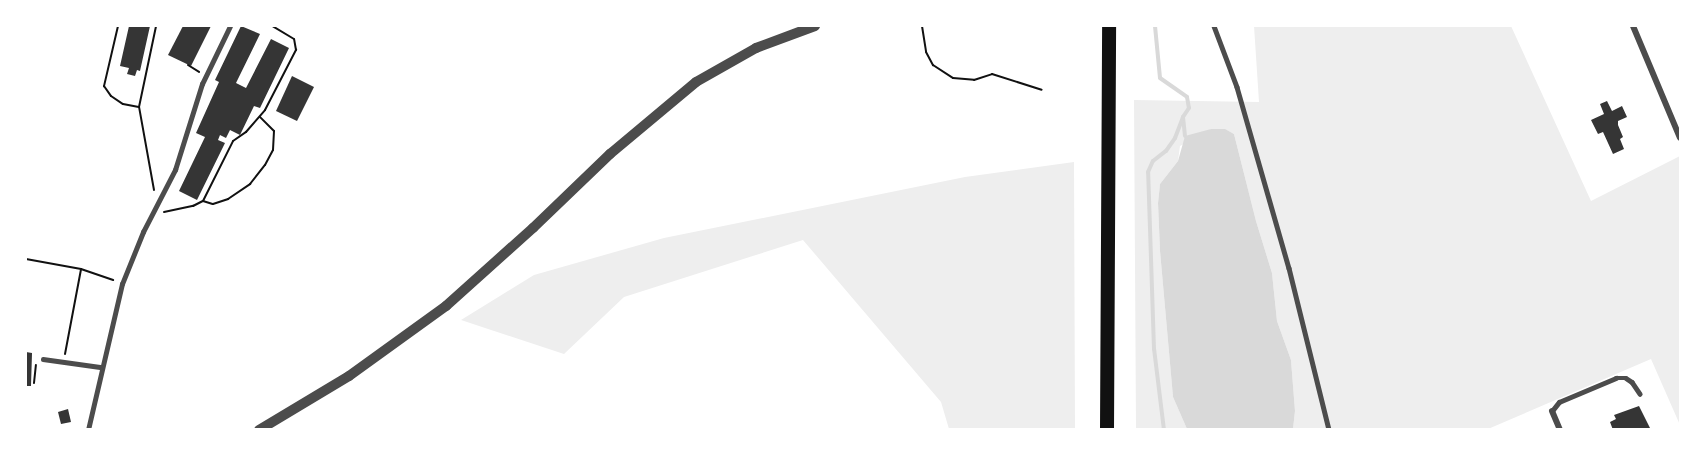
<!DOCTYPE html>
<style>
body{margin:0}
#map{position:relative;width:1706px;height:455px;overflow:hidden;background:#fff;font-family:"Varela Round",sans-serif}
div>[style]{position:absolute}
.green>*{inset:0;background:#eee}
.water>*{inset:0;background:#d9d9d9}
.stream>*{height:4px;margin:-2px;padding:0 2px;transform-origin:2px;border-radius:2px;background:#d9d9d9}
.building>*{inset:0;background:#353535}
.path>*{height:2px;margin:-1px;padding:0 1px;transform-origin:1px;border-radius:1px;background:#111}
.service>*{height:4.5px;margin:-2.25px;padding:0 2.25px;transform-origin:2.25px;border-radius:2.25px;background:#4c4c4c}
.minor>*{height:6px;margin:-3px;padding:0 3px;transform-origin:3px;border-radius:3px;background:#4c4c4c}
.tertiary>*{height:10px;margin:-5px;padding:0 5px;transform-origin:5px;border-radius:5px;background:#4c4c4c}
.primary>*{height:14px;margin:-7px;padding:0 7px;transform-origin:7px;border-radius:7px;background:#111}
span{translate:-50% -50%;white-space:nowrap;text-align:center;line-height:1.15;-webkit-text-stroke:6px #fff;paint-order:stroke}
.frame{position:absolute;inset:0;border:27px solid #fff;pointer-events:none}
</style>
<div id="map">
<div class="green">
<i style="clip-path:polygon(1254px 26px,1511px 26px,1591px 201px,1680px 156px,1680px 425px,1651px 359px,1488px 429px,1293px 429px,1295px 411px,1291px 360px,1277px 321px,1272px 273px,1256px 221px,1234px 134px,1224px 129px,1211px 129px,1180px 146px,1178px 161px,1160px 184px,1158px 203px,1160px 251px,1173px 397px,1187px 429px,1136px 429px,1134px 100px,1259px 102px)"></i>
<i style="clip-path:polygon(1074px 162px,1075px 429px,949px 429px,941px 402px,803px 240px,624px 297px,564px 354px,461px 320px,534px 275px,664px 238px,965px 177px)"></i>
</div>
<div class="water">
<i style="clip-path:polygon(1211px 129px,1225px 129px,1234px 134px,1256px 221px,1272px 273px,1277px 321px,1291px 360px,1295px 411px,1293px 429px,1187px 429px,1173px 397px,1160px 251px,1158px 203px,1160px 184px,1178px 161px,1185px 136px)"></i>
</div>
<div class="stream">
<i style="left:1155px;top:26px;width:52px;rotate:84.5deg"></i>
<i style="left:1160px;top:78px;width:33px;rotate:35deg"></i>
<i style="left:1187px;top:97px;width:11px;rotate:80deg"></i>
<i style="left:1189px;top:108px;width:11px;rotate:124deg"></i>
<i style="left:1183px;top:117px;width:19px;rotate:84deg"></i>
<i style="left:1164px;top:430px;width:82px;rotate:-97deg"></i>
<i style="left:1154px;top:349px;width:177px;rotate:-91.9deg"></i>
<i style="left:1148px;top:172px;width:12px;rotate:-66deg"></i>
<i style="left:1153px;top:161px;width:16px;rotate:-38deg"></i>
<i style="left:1166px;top:151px;width:16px;rotate:-55deg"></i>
<i style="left:1175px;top:138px;width:22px;rotate:-69deg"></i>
</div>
<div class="building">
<i style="clip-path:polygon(129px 26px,150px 26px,140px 71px,137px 70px,135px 76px,127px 74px,129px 68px,120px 66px)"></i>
<i style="clip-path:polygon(183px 26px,211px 26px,191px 66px,168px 55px)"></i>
<i style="clip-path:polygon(241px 26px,260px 34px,236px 83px,246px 88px,271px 39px,289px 48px,260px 108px,254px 106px,240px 135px,230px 130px,226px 138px,220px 135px,218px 140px,225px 143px,197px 200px,179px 191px,205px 137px,196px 133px,219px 82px,215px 80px)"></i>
<i style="clip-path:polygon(292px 76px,314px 87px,297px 121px,276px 111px)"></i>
<i style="clip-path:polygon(1607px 101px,1612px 111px,1622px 106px,1627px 117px,1618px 121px,1618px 125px,1623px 137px,1620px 139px,1624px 149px,1613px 154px,1603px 132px,1598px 134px,1591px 120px,1604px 114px,1600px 104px)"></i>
<i style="clip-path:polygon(26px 352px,32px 353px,31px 386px,26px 386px)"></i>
<i style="clip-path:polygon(1639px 406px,1651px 430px,1613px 430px,1610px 422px,1616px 419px,1614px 415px)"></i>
<i style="clip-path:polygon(68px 409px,71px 422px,61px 424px,58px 412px)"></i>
</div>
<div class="path">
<i style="left:118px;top:26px;width:62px;rotate:103.1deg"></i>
<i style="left:104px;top:86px;width:12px;rotate:55deg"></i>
<i style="left:111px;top:96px;width:14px;rotate:34deg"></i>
<i style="left:123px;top:104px;width:16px;rotate:11deg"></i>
<i style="left:922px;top:26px;width:26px;rotate:81deg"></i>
<i style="left:926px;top:52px;width:15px;rotate:62deg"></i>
<i style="left:933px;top:65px;width:24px;rotate:33deg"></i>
<i style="left:953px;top:78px;width:21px;rotate:5deg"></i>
<i style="left:974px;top:80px;width:19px;rotate:-18deg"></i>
<i style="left:992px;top:74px;width:52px;rotate:17.7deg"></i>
<i style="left:188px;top:65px;width:13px;rotate:32deg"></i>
<i style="left:154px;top:190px;width:84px;rotate:-100.2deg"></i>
<i style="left:139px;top:107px;width:83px;rotate:-78.1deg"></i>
<i style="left:203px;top:201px;width:10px;rotate:17deg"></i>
<i style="left:213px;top:204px;width:16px;rotate:-18deg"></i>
<i style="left:228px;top:199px;width:27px;rotate:-34deg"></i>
<i style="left:250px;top:184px;width:24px;rotate:-52deg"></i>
<i style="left:265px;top:165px;width:17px;rotate:-62deg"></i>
<i style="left:273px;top:150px;width:19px;rotate:-87deg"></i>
<i style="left:274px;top:131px;width:20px;rotate:-135deg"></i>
<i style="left:164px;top:212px;width:30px;rotate:-12deg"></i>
<i style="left:193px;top:206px;width:11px;rotate:-27deg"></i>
<i style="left:203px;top:201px;width:67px;rotate:-63.4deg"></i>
<i style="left:233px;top:141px;width:16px;rotate:-35deg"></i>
<i style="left:246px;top:132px;width:29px;rotate:-49deg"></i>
<i style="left:265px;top:110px;width:68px;rotate:-62.7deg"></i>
<i style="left:296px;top:50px;width:11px;rotate:-100deg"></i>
<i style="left:294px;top:39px;width:26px;rotate:-149deg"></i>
<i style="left:26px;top:259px;width:56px;rotate:10.3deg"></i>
<i style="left:81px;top:269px;width:34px;rotate:19deg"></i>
<i style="left:65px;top:354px;width:86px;rotate:-79.3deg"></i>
<i style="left:34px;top:383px;width:18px;rotate:-84deg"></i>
</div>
<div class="service">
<i style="left:1214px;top:26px;width:65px;rotate:69.3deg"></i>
<i style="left:1237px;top:87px;width:188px;rotate:74deg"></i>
<i style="left:1289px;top:268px;width:167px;rotate:76.1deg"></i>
<i style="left:43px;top:359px;width:59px;rotate:7.9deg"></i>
<i style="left:1552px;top:411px;width:11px;rotate:-52deg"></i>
<i style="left:1559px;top:402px;width:62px;rotate:-22.8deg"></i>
<i style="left:1616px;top:378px;width:10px"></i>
<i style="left:1626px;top:378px;width:7px;rotate:34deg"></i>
<i style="left:1632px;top:382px;width:14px;rotate:56deg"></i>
<i style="left:88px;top:430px;width:150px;rotate:-76.9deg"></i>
<i style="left:122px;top:284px;width:56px;rotate:-68deg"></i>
<i style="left:143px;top:232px;width:70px;rotate:-62.7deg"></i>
<i style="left:175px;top:170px;width:90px;rotate:-72.6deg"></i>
<i style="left:202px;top:84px;width:64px;rotate:-64.2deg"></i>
</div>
<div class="minor">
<i style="left:1633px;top:26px;width:121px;rotate:67.2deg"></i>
<i style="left:1552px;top:411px;width:21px;rotate:67deg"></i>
</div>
<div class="tertiary">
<i style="left:259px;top:430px;width:105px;rotate:-31deg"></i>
<i style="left:349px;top:376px;width:120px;rotate:-35.8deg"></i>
<i style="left:446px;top:306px;width:117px;rotate:-41.9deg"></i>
<i style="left:533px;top:228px;width:107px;rotate:-43.9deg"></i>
<i style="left:610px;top:154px;width:112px;rotate:-39.9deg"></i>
<i style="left:696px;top:82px;width:69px;rotate:-29.5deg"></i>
<i style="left:756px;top:48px;width:63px;rotate:-20.4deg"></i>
</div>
<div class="primary">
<i style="left:1107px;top:430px;width:404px;rotate:-89.7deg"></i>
</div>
<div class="frame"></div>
</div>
